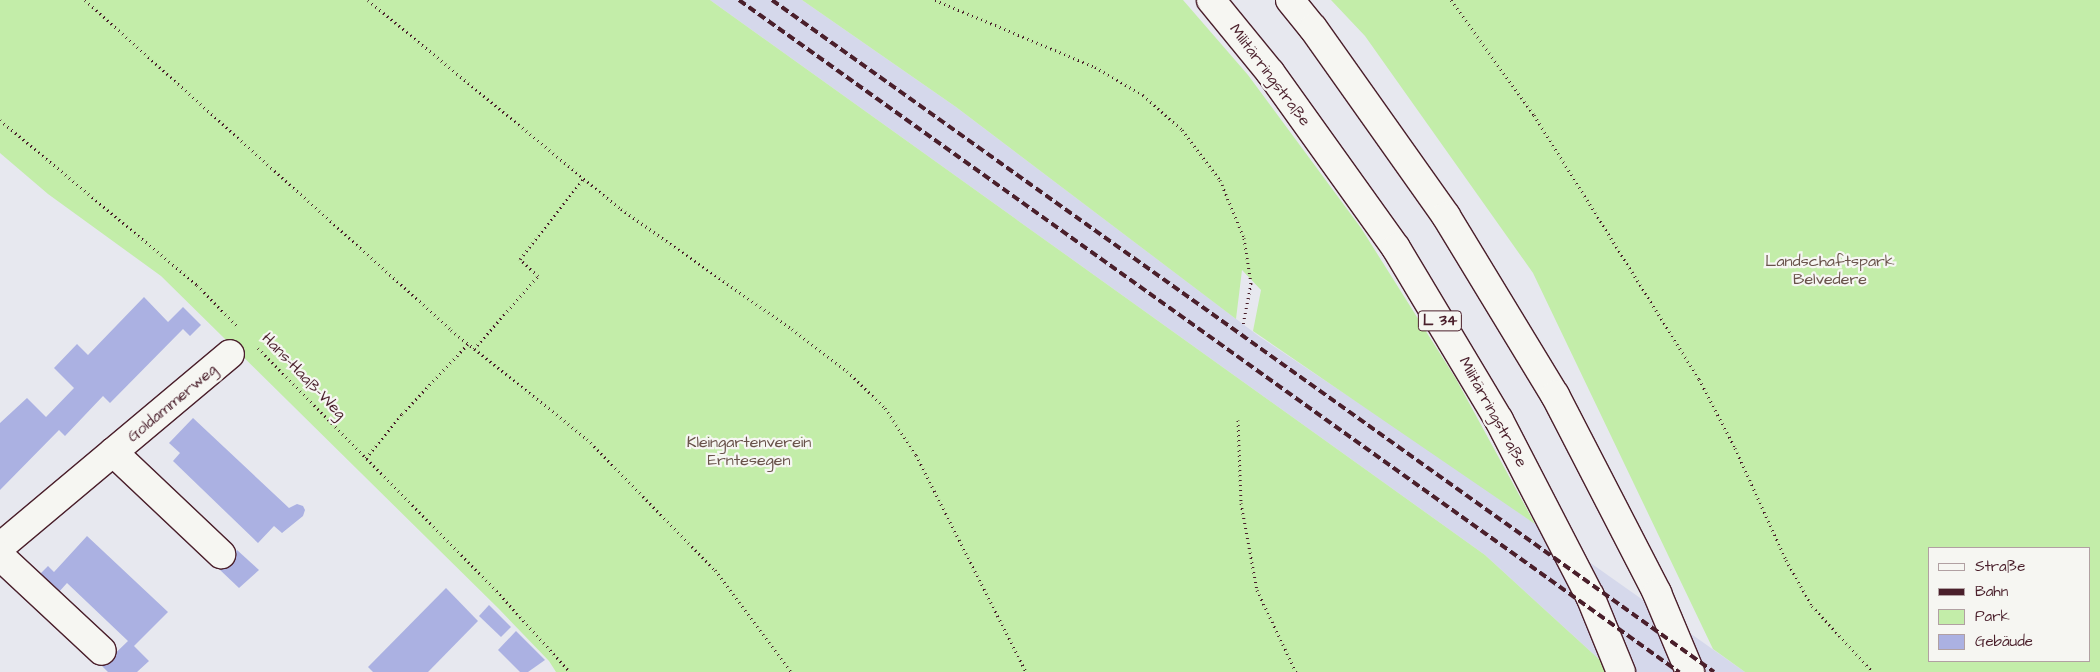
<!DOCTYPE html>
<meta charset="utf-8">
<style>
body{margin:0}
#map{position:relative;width:2100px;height:672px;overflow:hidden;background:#e7e8ef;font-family:"Architects Daughter",sans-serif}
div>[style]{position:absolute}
.built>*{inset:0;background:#d5d8eb}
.green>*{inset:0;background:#c3eda9}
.building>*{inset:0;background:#abb1e2}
.path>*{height:3px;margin-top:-1.5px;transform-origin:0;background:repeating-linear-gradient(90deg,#4a1f2b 0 1px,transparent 0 5px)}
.roads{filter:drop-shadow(1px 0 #4a1f2b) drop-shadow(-1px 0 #4a1f2b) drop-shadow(0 1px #4a1f2b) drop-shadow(0 -1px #4a1f2b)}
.minor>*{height:28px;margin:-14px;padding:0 14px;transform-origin:14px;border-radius:14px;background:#f6f6f2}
.major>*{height:28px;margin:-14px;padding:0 14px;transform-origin:14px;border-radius:14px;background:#f6f6f2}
.rail>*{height:4px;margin-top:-2px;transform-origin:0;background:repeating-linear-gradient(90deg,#4a1f2b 0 8px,transparent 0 12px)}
span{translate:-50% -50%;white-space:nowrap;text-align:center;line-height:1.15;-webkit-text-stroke:4.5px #f6f6f2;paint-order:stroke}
.shield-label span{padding:1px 4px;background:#f6f6f2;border:1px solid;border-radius:4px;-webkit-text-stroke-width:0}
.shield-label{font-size:15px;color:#4a1f2b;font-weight:700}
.street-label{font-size:16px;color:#4a1f2b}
.park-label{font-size:16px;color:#68524a}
.legend{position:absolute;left:1928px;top:547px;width:162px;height:115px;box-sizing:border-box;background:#f6f6f2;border:1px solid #b1a0a2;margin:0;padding:6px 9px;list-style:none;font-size:15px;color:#4a1f2b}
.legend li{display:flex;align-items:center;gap:10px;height:25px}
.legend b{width:25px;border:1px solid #b1a0a2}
</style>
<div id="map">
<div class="built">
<i style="clip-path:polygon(710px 0,802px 0,956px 107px,1260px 337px,1453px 466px,1745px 672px,1613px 672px,1485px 555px)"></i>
</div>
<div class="green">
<i style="clip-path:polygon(0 0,710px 0,1485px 555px,1613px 672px,556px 672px,549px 661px,498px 608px,161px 276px,48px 194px,0 153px)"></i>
<i style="clip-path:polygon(802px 0,1183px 0,1248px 75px,1361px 228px,1456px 379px,1535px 524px,1253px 331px,1261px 290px,1242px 270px,1236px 319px,956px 107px)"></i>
<i style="clip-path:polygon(evenodd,1331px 0,2100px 0,2100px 672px,1745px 672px,1713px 649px,1533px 273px,1365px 36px,1331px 0,1929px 548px,2089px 548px,2089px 661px,1929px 661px,1929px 548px)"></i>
</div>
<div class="building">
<i style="clip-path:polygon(144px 297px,168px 322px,183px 307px,201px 325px,190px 336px,183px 329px,110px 403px,103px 396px,65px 436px,59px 430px,0 490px,0 423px,27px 398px,46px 417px,74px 388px,54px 368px,77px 344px,88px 355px)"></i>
<i style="clip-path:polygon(193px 418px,289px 508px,297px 504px,303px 506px,305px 510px,303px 516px,282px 533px,274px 526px,258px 543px,173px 461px,180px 453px,169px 443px)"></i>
<i style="clip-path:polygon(87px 536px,168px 612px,134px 646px,149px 661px,137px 672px,108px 672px,102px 666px,128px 641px,67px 583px,58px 593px,39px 575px,48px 566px,54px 572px)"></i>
<i style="clip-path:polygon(237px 550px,259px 570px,239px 588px,219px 569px)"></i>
<i style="clip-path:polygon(446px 588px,478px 621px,428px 672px,373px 672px,368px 667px)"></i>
<i style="clip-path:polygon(489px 605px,511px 627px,501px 637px,479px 616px)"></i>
<i style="clip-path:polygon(516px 631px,545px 660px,528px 672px,520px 672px,498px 650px)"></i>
</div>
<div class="path">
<i style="left:85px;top:0;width:493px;rotate:42deg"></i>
<i style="left:451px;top:330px;width:174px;rotate:38.7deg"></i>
<i style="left:587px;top:439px;width:183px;rotate:45.7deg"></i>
<i style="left:715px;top:570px;width:127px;rotate:53.3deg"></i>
<i style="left:368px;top:0;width:328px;rotate:39.6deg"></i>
<i style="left:621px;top:209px;width:209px;rotate:35.1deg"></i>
<i style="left:792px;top:329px;width:69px;rotate:37.4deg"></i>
<i style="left:847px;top:371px;width:53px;rotate:44.2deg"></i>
<i style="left:885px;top:408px;width:56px;rotate:56.6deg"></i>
<i style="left:916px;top:455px;width:243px;rotate:63.1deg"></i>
<i style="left:935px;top:0;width:173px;rotate:22.7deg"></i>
<i style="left:1095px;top:67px;width:56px;rotate:30.3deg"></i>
<i style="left:1143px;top:95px;width:52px;rotate:41.9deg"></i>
<i style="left:1182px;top:130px;width:63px;rotate:52.8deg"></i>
<i style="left:1220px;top:180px;width:63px;rotate:67.5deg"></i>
<i style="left:1244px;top:238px;width:46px;rotate:81.2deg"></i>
<i style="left:1251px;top:283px;width:43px;rotate:100.8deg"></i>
<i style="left:1451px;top:0;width:142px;rotate:54.2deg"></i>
<i style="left:1534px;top:115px;width:311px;rotate:58deg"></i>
<i style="left:1699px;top:379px;width:78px;rotate:62.4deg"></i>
<i style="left:1735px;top:448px;width:123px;rotate:65.5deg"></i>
<i style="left:1786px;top:560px;width:53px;rotate:60.5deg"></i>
<i style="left:1812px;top:606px;width:90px;rotate:47.3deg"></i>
<i style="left:0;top:120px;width:257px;rotate:39.9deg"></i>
<i style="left:197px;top:285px;width:57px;rotate:45.7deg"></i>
<i style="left:258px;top:348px;width:335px;rotate:45.5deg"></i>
<i style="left:493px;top:587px;width:115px;rotate:47.8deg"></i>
<i style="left:474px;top:349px;width:97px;rotate:-48.8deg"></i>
<i style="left:538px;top:276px;width:25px;rotate:-137deg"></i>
<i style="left:520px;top:259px;width:103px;rotate:-51.7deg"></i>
<i style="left:1238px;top:420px;width:83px;rotate:87.9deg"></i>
<i style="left:1241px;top:503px;width:88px;rotate:79.6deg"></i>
<i style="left:1257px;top:590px;width:91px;rotate:64.6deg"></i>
<i style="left:366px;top:458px;width:57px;rotate:-50.7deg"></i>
<i style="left:402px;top:414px;width:96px;rotate:-46.7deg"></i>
</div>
<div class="roads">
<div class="minor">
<i style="left:113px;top:452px;width:149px;rotate:43.4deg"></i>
<i style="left:0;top:547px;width:300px;rotate:-40deg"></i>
<i style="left:0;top:556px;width:139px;rotate:43deg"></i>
</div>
<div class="major">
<i style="left:1211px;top:0;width:93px;rotate:50.7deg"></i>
<i style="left:1270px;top:72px;width:216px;rotate:54.4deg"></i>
<i style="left:1396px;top:248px;width:200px;rotate:59.1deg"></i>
<i style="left:1499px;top:420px;width:198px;rotate:62.7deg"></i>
<i style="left:1590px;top:596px;width:82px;rotate:67.8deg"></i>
<i style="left:1290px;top:0;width:36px;rotate:51deg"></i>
<i style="left:1313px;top:28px;width:230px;rotate:54.7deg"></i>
<i style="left:1446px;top:216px;width:210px;rotate:58.7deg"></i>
<i style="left:1555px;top:395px;width:223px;rotate:62.7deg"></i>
<i style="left:1657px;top:593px;width:86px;rotate:67.3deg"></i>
</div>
</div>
<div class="rail">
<i style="left:739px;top:0;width:1156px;rotate:35.56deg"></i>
<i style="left:772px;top:0;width:1157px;rotate:35.5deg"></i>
</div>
<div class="shield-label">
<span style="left:1440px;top:321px">L 34</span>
</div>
<div class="street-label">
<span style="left:1270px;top:75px;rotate:53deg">Militärringstraße</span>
<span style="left:304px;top:376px;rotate:46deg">Hans-Haaß-Weg</span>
<span style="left:172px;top:403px;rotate:-40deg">Goldammerweg</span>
<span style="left:1493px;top:412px;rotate:61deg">Militärringstraße</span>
</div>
<div class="park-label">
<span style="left:1830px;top:270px">Landschaftspark<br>Belvedere</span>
<span style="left:749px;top:451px">Kleingartenverein<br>Erntesegen</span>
</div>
<ul class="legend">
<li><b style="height:6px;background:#f6f6f2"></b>Straße</li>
<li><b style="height:6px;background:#4a1f2b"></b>Bahn</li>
<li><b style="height:14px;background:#c3eda9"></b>Park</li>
<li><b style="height:14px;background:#abb1e2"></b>Gebäude</li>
</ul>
</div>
